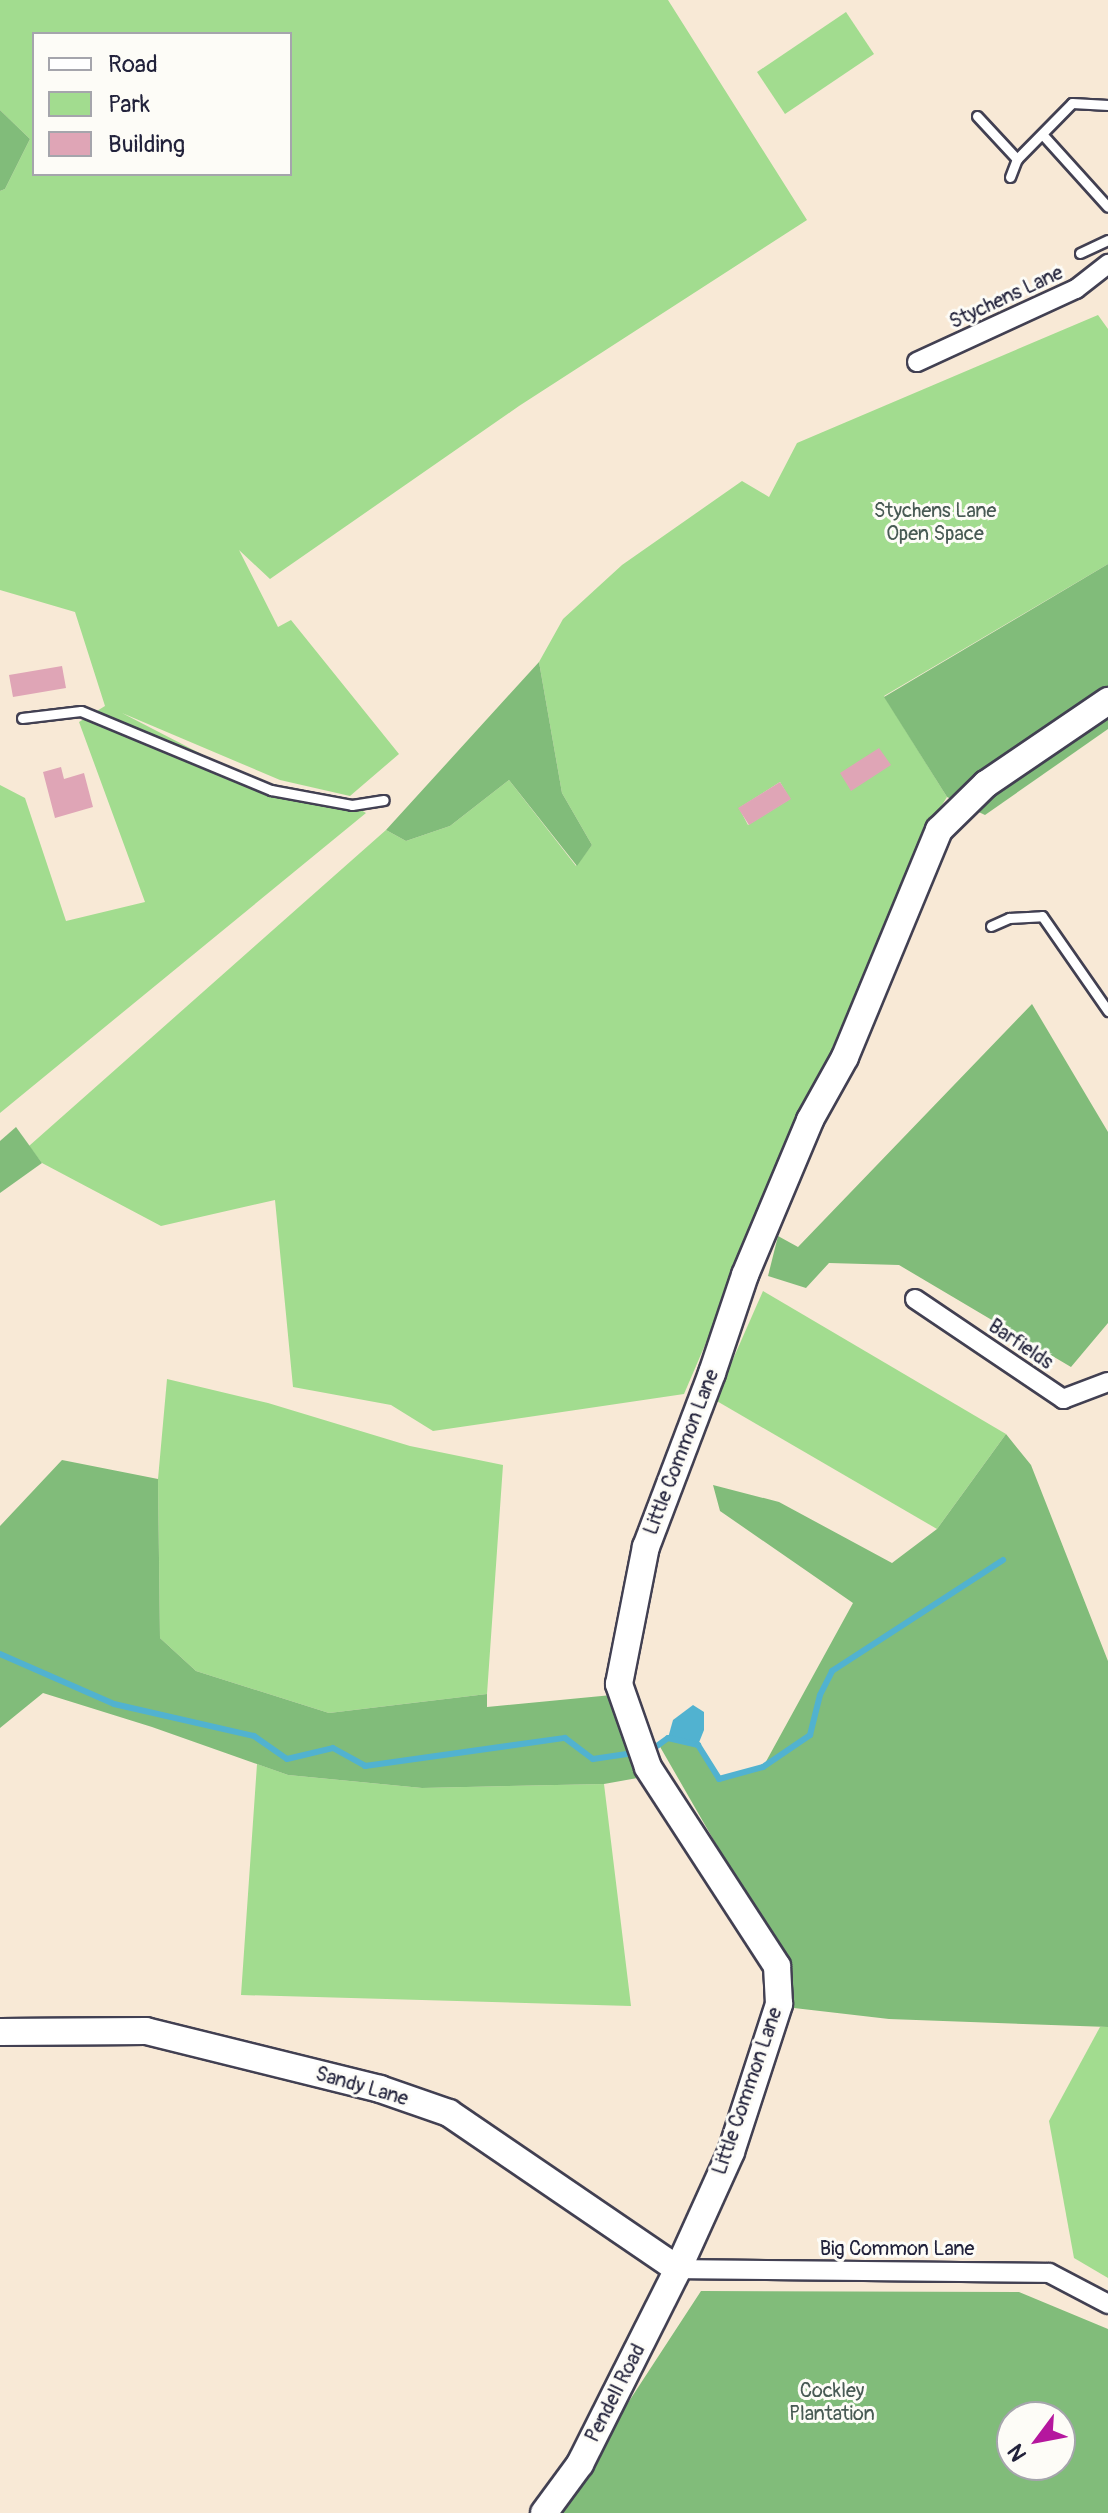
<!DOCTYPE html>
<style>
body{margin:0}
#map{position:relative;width:1108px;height:2513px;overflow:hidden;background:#f8e9d6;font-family:Pangolin,sans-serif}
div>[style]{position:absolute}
.green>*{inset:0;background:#a2dc8f}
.forest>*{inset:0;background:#81bc7a}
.water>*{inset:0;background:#51b2d0}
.stream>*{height:6px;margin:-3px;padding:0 3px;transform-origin:3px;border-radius:3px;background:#51b2d0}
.building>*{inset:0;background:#dfa5b6}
.roads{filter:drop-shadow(2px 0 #424052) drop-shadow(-2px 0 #424052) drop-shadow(0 2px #424052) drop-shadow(0 -2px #424052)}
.lane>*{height:9px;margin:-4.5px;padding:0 4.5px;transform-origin:4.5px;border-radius:4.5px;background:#fff}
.street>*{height:18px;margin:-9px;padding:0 9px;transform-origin:9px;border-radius:9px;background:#fff}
.secondary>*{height:26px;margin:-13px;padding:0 13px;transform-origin:13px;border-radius:13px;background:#fff}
span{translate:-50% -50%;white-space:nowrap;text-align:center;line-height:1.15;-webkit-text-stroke:6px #fdfcf7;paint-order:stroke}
.street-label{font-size:20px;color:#22223b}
.park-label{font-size:20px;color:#485a54}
.legend{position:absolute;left:32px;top:32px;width:260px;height:144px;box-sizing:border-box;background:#fdfcf7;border:2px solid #a5a5ac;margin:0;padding:10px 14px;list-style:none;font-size:24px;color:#22223b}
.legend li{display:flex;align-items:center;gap:16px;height:40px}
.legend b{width:40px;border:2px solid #a5a5ac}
.north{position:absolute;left:996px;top:2401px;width:80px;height:80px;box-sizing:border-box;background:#fdfcf7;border:2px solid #a5a5ac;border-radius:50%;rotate:238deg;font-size:22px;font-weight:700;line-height:32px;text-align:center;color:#22223b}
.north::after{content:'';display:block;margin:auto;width:28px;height:36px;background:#b5179e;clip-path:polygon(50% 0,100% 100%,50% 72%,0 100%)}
</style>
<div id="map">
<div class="green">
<i style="clip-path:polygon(evenodd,0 0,668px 0,807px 220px,519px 406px,270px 579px,239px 550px,278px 627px,291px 620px,399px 754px,350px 796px,280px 780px,122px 713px,271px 790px,352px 805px,366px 813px,0 1113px,0 785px,25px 798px,66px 921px,145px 902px,79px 722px,105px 706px,75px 612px,0 590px,0 191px,5px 189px,30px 139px,0 110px,0 0,34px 34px,290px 34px,290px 174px,34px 174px,34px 34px)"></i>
<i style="clip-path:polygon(846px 12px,874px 54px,785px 114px,757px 72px)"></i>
<i style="clip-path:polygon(evenodd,1098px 315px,1108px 329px,1108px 564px,884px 696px,947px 797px,924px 834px,684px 1394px,433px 1431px,391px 1405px,293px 1387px,275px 1200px,161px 1226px,42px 1163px,29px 1146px,386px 830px,406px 841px,450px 826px,509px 780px,576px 866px,592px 845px,562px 793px,539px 662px,563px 619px,622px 565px,742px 481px,769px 497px,797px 443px,1098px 315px,780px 782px,790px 799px,748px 825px,739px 808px,780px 782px)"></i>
<i style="clip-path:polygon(763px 1291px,1006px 1434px,937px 1529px,715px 1400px)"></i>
<i style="clip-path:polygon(167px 1379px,268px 1403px,410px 1446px,503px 1465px,487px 1694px,329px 1713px,196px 1671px,160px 1638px,158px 1479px)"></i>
<i style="clip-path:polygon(257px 1764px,288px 1775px,422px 1788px,604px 1784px,631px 2006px,241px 1995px)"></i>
<i style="clip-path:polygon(1100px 2027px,1108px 2027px,1108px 2278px,1074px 2258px,1049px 2121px)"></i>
</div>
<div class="forest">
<i style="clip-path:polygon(0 110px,30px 139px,5px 189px,0 191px)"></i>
<i style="clip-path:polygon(1108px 564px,1108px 729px,985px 815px,947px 797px,884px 697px)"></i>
<i style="clip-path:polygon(539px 662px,562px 793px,592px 845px,577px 866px,509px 780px,450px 826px,406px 841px,386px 830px)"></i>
<i style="clip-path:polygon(1032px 1004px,1108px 1132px,1108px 1323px,1071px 1367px,899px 1265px,829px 1263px,806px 1288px,768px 1276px,778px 1236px,798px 1247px)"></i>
<i style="clip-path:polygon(16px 1127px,42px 1163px,0 1193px,0 1141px)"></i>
<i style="clip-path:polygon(1006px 1434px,1031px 1465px,1108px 1661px,1108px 2027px,889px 2019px,794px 2008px,781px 1957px,659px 1745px,668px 1738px,698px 1745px,719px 1779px,763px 1767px,853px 1603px,720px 1511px,713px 1485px,779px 1502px,892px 1563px,937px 1529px)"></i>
<i style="clip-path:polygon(62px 1460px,158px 1479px,160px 1638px,196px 1671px,329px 1713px,487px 1694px,487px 1707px,612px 1695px,643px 1777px,604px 1784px,422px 1788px,288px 1775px,152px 1727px,43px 1693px,0 1728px,0 1526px)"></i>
<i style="clip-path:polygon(evenodd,701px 2291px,1019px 2292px,1108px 2329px,1108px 2513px,556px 2513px,701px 2291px,1012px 2417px,1060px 2417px,1060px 2465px,1012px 2465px,1012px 2417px)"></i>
</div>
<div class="water">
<i style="clip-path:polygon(693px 1705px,704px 1712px,704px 1730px,698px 1745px,668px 1738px,673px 1720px)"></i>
</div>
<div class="stream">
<i style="left:0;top:1654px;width:124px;rotate:23.7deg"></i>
<i style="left:114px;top:1704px;width:144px;rotate:12.9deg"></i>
<i style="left:254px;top:1736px;width:40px;rotate:34.9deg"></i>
<i style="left:287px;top:1759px;width:47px;rotate:-13.4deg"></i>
<i style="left:333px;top:1748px;width:37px;rotate:29deg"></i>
<i style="left:365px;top:1766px;width:202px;rotate:-8deg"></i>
<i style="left:565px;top:1738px;width:35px;rotate:37deg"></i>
<i style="left:593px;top:1759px;width:41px;rotate:-8.3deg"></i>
<i style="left:650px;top:1751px;width:22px;rotate:-36deg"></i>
<i style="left:668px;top:1738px;width:31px;rotate:13deg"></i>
<i style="left:698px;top:1745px;width:40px;rotate:58deg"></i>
<i style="left:719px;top:1779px;width:46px;rotate:-15.3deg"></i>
<i style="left:763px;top:1767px;width:57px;rotate:-34.2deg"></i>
<i style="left:810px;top:1735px;width:41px;rotate:-76deg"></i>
<i style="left:820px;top:1695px;width:27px;rotate:-63deg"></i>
<i style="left:832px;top:1671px;width:204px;rotate:-33deg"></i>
</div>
<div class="building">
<i style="clip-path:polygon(62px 666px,66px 688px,13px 697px,9px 675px)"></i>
<i style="clip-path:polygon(879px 748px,891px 765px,851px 791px,840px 773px)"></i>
<i style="clip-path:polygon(61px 767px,64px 779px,84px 773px,93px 807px,55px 818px,43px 772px)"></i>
<i style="clip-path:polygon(780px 782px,791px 799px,749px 825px,738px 808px)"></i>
</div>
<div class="roads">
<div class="lane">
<i style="left:977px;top:116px;width:59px;rotate:47.1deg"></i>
<i style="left:1042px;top:134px;width:98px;rotate:47.9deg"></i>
<i style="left:1010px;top:177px;width:19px;rotate:-69deg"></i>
<i style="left:1017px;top:159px;width:78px;rotate:-45.5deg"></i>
<i style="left:1072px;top:103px;width:36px;rotate:3deg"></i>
<i style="left:1080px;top:253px;width:31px;rotate:-25deg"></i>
<i style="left:22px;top:718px;width:59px;rotate:-6.8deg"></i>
<i style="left:81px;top:711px;width:206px;rotate:22.6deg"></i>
<i style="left:271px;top:790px;width:82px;rotate:10.5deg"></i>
<i style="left:352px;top:805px;width:32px;rotate:-9deg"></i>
<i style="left:991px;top:926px;width:20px;rotate:-24deg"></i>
<i style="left:1009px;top:918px;width:33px;rotate:-3deg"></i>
<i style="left:1042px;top:916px;width:116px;rotate:55.2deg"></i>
</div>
<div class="street">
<i style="left:917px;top:362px;width:175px;rotate:-24.7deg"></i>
<i style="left:1076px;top:289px;width:41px;rotate:-38deg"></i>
<i style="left:915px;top:1299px;width:179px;rotate:34deg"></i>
<i style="left:1063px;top:1399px;width:48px;rotate:-20.7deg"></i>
<i style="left:678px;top:2269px;width:371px;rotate:0.6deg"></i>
<i style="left:1049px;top:2273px;width:67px;rotate:27.7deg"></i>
</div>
<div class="secondary">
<i style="left:0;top:2032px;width:146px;rotate:-0.4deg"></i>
<i style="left:146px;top:2031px;width:241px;rotate:13.9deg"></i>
<i style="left:380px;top:2089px;width:73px;rotate:19.2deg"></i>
<i style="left:449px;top:2113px;width:277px;rotate:34.3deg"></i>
<i style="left:544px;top:2513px;width:61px;rotate:-53.7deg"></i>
<i style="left:580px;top:2464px;width:218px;rotate:-63.3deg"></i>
<i style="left:678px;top:2269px;width:128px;rotate:-65.6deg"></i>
<i style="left:731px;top:2152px;width:156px;rotate:-72deg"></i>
<i style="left:779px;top:2004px;width:38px;rotate:-93deg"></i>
<i style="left:777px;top:1966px;width:237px;rotate:-123deg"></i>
<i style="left:648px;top:1767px;width:88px;rotate:-109.3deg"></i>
<i style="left:619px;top:1684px;width:140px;rotate:-78.9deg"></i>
<i style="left:646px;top:1547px;width:186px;rotate:-69.2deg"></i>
<i style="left:712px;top:1373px;width:103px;rotate:-71.4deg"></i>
<i style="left:745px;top:1275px;width:168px;rotate:-67.2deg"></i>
<i style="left:810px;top:1120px;width:72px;rotate:-60.9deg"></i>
<i style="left:845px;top:1057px;width:246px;rotate:-67.5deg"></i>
<i style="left:939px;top:830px;width:66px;rotate:-44.4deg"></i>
<i style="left:986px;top:784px;width:148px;rotate:-34.2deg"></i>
</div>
</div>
<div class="street-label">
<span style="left:1006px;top:297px;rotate:-25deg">Stychens Lane</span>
<span style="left:1021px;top:1344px;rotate:34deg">Barfields</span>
<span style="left:681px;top:1452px;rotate:-69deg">Little Common Lane</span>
<span style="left:362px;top:2086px;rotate:16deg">Sandy Lane</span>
<span style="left:747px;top:2091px;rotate:-71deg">Little Common Lane</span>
<span style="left:897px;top:2248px">Big Common Lane</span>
<span style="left:615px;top:2393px;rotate:-63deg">Pendell Road</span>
</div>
<div class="park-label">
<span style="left:935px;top:522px">Stychens Lane<br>Open Space</span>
<span style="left:832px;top:2402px">Cockley<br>Plantation</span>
</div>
<ul class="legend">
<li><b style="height:10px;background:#fff"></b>Road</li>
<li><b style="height:22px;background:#a2dc8f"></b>Park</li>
<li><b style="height:22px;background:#dfa5b6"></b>Building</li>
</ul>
<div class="north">N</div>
</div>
